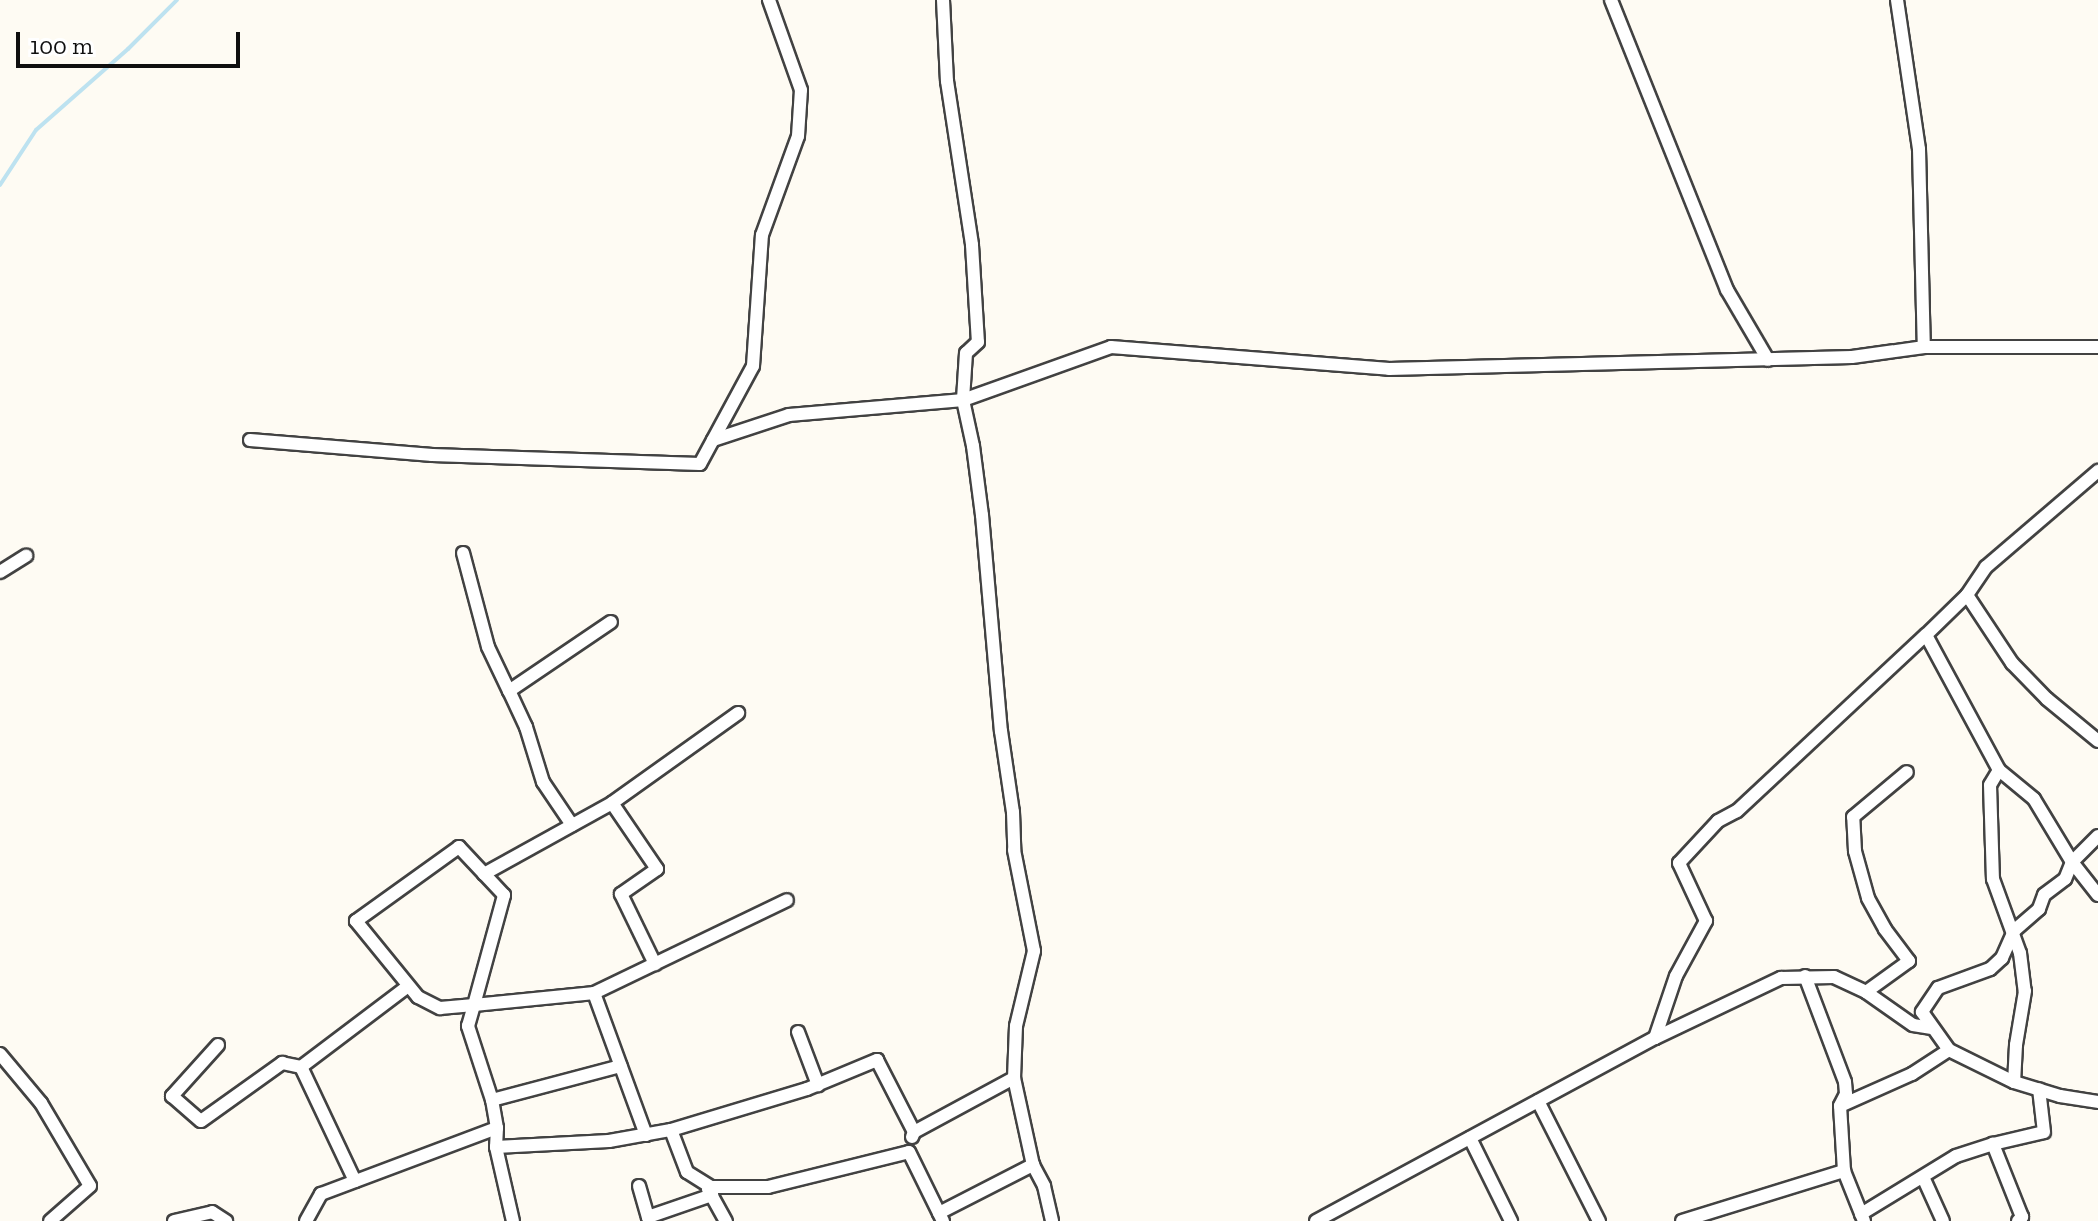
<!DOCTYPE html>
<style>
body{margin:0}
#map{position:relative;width:2098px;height:1221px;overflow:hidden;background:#fefbf3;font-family:"Zilla Slab",serif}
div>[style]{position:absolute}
.stream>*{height:4px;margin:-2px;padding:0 2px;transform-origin:2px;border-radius:2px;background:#bde2f0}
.roads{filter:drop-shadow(2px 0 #424242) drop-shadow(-2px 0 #424242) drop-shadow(0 2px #424242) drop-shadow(0 -2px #424242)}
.minor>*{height:12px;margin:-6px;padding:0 6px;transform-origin:6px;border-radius:6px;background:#fff}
span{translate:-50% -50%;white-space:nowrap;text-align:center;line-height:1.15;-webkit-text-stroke:8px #fff;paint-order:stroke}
.scale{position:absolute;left:16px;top:32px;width:224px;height:36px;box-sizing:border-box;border:4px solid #0f0f0f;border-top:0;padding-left:10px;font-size:24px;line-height:28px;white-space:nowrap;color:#0f0f0f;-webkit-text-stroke:6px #fff;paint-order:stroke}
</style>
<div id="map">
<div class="stream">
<i style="left:0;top:185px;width:66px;rotate:-56.8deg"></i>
<i style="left:36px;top:130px;width:123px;rotate:-41.4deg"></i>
<i style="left:128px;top:49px;width:69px;rotate:-45deg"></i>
</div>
<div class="roads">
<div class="minor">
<i style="left:943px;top:0;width:81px;rotate:87.2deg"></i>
<i style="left:947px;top:81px;width:166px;rotate:81.3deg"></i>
<i style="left:972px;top:245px;width:97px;rotate:86.5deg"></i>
<i style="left:978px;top:342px;width:16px;rotate:137deg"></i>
<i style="left:966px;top:353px;width:47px;rotate:93.7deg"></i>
<i style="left:963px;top:400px;width:47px;rotate:77.7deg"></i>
<i style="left:973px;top:446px;width:70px;rotate:82.6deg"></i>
<i style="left:982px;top:515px;width:217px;rotate:85deg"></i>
<i style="left:1001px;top:731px;width:82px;rotate:81.6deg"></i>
<i style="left:1013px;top:812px;width:38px;rotate:88deg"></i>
<i style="left:1014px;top:850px;width:103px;rotate:78.8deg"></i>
<i style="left:1034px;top:951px;width:77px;rotate:103.5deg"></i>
<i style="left:1016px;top:1026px;width:52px;rotate:92.2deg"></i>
<i style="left:1014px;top:1078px;width:89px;rotate:77.7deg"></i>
<i style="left:1611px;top:0;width:312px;rotate:68.2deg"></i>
<i style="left:1727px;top:290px;width:81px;rotate:59.6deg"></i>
<i style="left:1897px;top:0;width:151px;rotate:81.6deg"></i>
<i style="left:1919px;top:149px;width:198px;rotate:88.6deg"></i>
<i style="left:250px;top:440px;width:183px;rotate:4.7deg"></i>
<i style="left:432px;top:455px;width:268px;rotate:1.9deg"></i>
<i style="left:700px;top:464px;width:111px;rotate:-61.6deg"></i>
<i style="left:753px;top:366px;width:131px;rotate:-86.1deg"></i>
<i style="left:762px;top:235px;width:105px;rotate:-70deg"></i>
<i style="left:798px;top:136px;width:46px;rotate:-86.3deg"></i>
<i style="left:801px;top:90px;width:96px;rotate:-109.6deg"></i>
<i style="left:713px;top:440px;width:80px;rotate:-18.2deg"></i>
<i style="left:789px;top:415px;width:175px;rotate:-4.9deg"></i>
<i style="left:963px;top:400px;width:157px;rotate:-19.7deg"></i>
<i style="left:1111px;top:347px;width:279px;rotate:4.5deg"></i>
<i style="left:1389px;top:369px;width:463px;rotate:-1.5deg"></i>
<i style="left:1852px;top:357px;width:73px;rotate:-7.9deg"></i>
<i style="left:1924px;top:347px;width:174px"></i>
<i style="left:463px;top:553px;width:97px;rotate:75.1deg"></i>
<i style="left:488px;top:647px;width:49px;rotate:64.5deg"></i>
<i style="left:0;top:572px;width:31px;rotate:-32deg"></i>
<i style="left:1967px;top:595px;width:82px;rotate:56.5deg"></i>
<i style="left:2012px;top:663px;width:50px;rotate:45.8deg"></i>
<i style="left:2047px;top:699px;width:66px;rotate:39.5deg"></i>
<i style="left:1926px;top:635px;width:153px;rotate:61.6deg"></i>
<i style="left:1999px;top:770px;width:45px;rotate:39.6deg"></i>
<i style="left:2034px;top:799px;width:74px;rotate:58.9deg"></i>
<i style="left:2072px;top:862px;width:42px;rotate:51.8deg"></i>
<i style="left:1999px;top:770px;width:17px;rotate:121deg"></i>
<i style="left:1990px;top:785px;width:94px;rotate:88.2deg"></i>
<i style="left:1993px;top:879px;width:79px;rotate:70deg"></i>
<i style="left:2020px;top:953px;width:38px;rotate:83deg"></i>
<i style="left:2025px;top:991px;width:55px;rotate:99.5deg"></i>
<i style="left:2016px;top:1045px;width:37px;rotate:93deg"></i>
<i style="left:612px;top:803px;width:155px;rotate:-35.5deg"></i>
<i style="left:572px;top:825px;width:52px;rotate:-124deg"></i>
<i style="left:543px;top:782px;width:58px;rotate:-107.2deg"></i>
<i style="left:526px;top:727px;width:40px;rotate:-115deg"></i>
<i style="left:509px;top:691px;width:123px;rotate:-34.1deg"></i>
<i style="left:2098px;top:836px;width:37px;rotate:135deg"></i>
<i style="left:2072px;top:862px;width:18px;rotate:112deg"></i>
<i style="left:2065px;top:879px;width:26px;rotate:143deg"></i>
<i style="left:2044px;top:895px;width:15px;rotate:110deg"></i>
<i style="left:2039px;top:909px;width:33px;rotate:139deg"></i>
<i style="left:2014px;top:931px;width:30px;rotate:114deg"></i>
<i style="left:2002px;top:958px;width:16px;rotate:137deg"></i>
<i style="left:1990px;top:969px;width:55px;rotate:159.9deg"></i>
<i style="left:1938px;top:988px;width:29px;rotate:124deg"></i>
<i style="left:1922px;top:1012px;width:47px;rotate:54.6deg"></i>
<i style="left:1949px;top:1050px;width:72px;rotate:26.2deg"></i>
<i style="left:2014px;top:1082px;width:48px;rotate:16.9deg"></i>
<i style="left:2060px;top:1096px;width:38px;rotate:9deg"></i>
<i style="left:484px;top:874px;width:146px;rotate:-29deg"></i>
<i style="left:612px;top:803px;width:80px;rotate:55.7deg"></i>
<i style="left:657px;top:869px;width:44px;rotate:145.2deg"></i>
<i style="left:621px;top:894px;width:78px;rotate:64.1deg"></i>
<i style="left:1805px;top:976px;width:113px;rotate:69.3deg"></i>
<i style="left:1845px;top:1082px;width:12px;rotate:85deg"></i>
<i style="left:1846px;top:1094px;width:13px;rotate:117deg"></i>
<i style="left:1866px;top:992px;width:53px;rotate:-35.8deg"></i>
<i style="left:1909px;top:961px;width:40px;rotate:-127deg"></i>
<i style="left:1885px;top:929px;width:35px;rotate:-119deg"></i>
<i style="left:1868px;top:898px;width:49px;rotate:-105.5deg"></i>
<i style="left:1855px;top:851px;width:34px;rotate:-93deg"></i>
<i style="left:1853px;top:817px;width:70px;rotate:-39.8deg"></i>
<i style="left:798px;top:1032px;width:57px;rotate:69.3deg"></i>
<i style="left:1655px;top:1038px;width:65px;rotate:-71.3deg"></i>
<i style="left:1676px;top:976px;width:63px;rotate:-61.4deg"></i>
<i style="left:1706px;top:921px;width:64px;rotate:-115deg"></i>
<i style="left:1679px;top:863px;width:57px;rotate:-47.1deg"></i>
<i style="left:1718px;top:821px;width:21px;rotate:-28deg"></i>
<i style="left:1737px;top:811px;width:258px;rotate:-43deg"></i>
<i style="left:1926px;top:635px;width:57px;rotate:-44.3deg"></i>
<i style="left:1967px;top:595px;width:34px;rotate:-56deg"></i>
<i style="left:1986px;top:567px;width:148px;rotate:-40.6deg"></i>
<i style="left:218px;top:1045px;width:69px;rotate:132deg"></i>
<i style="left:172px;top:1096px;width:38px;rotate:41deg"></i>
<i style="left:201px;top:1121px;width:100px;rotate:-35.6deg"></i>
<i style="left:282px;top:1063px;width:19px;rotate:12deg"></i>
<i style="left:0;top:1054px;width:64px;rotate:50.1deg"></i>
<i style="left:41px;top:1103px;width:96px;rotate:59.4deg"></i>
<i style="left:90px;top:1186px;width:53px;rotate:138.8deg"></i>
<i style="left:492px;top:1100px;width:78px;rotate:-108deg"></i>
<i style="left:468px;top:1026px;width:22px;rotate:-74deg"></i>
<i style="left:474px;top:1005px;width:114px;rotate:-74.7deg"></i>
<i style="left:504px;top:895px;width:66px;rotate:-133.2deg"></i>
<i style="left:459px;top:847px;width:127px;rotate:144.3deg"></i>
<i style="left:356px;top:921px;width:98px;rotate:50.8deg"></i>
<i style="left:418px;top:997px;width:25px;rotate:27deg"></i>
<i style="left:440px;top:1008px;width:34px;rotate:-5deg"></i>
<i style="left:474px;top:1005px;width:121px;rotate:-5.7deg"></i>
<i style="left:1538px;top:1101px;width:135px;rotate:63.1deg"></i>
<i style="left:497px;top:1128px;width:28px;rotate:-100deg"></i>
<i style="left:492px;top:1100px;width:133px;rotate:-14.8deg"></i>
<i style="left:671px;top:1130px;width:142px;rotate:-16.8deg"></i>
<i style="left:807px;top:1089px;width:76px;rotate:-22.5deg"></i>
<i style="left:877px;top:1060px;width:81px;rotate:62.8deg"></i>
<i style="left:646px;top:1135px;width:151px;rotate:-110.1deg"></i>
<i style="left:594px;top:993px;width:214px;rotate:-25.7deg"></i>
<i style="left:912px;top:1137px;width:5px;rotate:-68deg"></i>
<i style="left:914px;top:1132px;width:114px;rotate:-28.4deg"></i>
<i style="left:1470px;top:1138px;width:93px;rotate:63.7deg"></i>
<i style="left:496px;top:1147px;width:76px;rotate:77.1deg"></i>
<i style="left:1923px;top:1177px;width:48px;rotate:65.6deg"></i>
<i style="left:355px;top:1181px;width:126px;rotate:-115.3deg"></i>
<i style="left:301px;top:1067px;width:134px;rotate:-37.1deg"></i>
<i style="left:639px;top:1186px;width:32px;rotate:74deg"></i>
<i style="left:708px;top:1189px;width:37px;rotate:61deg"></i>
<i style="left:939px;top:1213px;width:106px;rotate:-27.1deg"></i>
<i style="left:1033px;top:1165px;width:24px;rotate:62deg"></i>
<i style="left:1044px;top:1186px;width:36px;rotate:77deg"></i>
<i style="left:1861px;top:1214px;width:111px;rotate:-31.4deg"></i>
<i style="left:1956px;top:1156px;width:39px;rotate:-18deg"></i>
<i style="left:174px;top:1221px;width:39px;rotate:-13deg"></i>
<i style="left:212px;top:1212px;width:17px;rotate:33deg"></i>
<i style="left:306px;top:1221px;width:31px;rotate:-61deg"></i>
<i style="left:321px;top:1194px;width:188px;rotate:-20.6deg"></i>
<i style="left:497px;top:1128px;width:19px;rotate:93deg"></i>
<i style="left:496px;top:1147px;width:113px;rotate:-3deg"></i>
<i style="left:609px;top:1141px;width:63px;rotate:-10.1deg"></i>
<i style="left:671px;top:1130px;width:45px;rotate:69.1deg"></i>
<i style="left:687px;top:1172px;width:28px;rotate:32deg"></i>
<i style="left:711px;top:1187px;width:57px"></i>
<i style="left:768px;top:1187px;width:145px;rotate:-13.9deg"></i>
<i style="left:909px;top:1152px;width:77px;rotate:63.8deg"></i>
<i style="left:649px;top:1221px;width:4px;rotate:-104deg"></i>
<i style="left:648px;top:1217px;width:68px;rotate:-19deg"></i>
<i style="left:1316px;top:1221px;width:385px;rotate:-28.4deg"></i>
<i style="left:1655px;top:1038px;width:140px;rotate:-25.5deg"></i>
<i style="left:1781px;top:978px;width:53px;rotate:-1.1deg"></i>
<i style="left:1834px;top:977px;width:35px;rotate:25deg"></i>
<i style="left:1866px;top:992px;width:57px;rotate:35.1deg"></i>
<i style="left:1913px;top:1025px;width:19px;rotate:9deg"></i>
<i style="left:1682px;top:1221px;width:170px;rotate:-17.2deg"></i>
<i style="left:1864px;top:1221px;width:54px;rotate:-111.8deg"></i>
<i style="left:1844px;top:1171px;width:65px;rotate:-93.5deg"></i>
<i style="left:1840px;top:1106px;width:79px;rotate:-24deg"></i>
<i style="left:1912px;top:1074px;width:44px;rotate:-33deg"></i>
<i style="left:2018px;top:1221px;width:6px;rotate:-45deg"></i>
<i style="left:2022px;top:1217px;width:79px;rotate:-111.7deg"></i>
<i style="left:1993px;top:1144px;width:52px;rotate:-13.2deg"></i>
<i style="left:2044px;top:1132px;width:43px;rotate:-96.6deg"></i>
</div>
</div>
<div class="scale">100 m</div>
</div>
